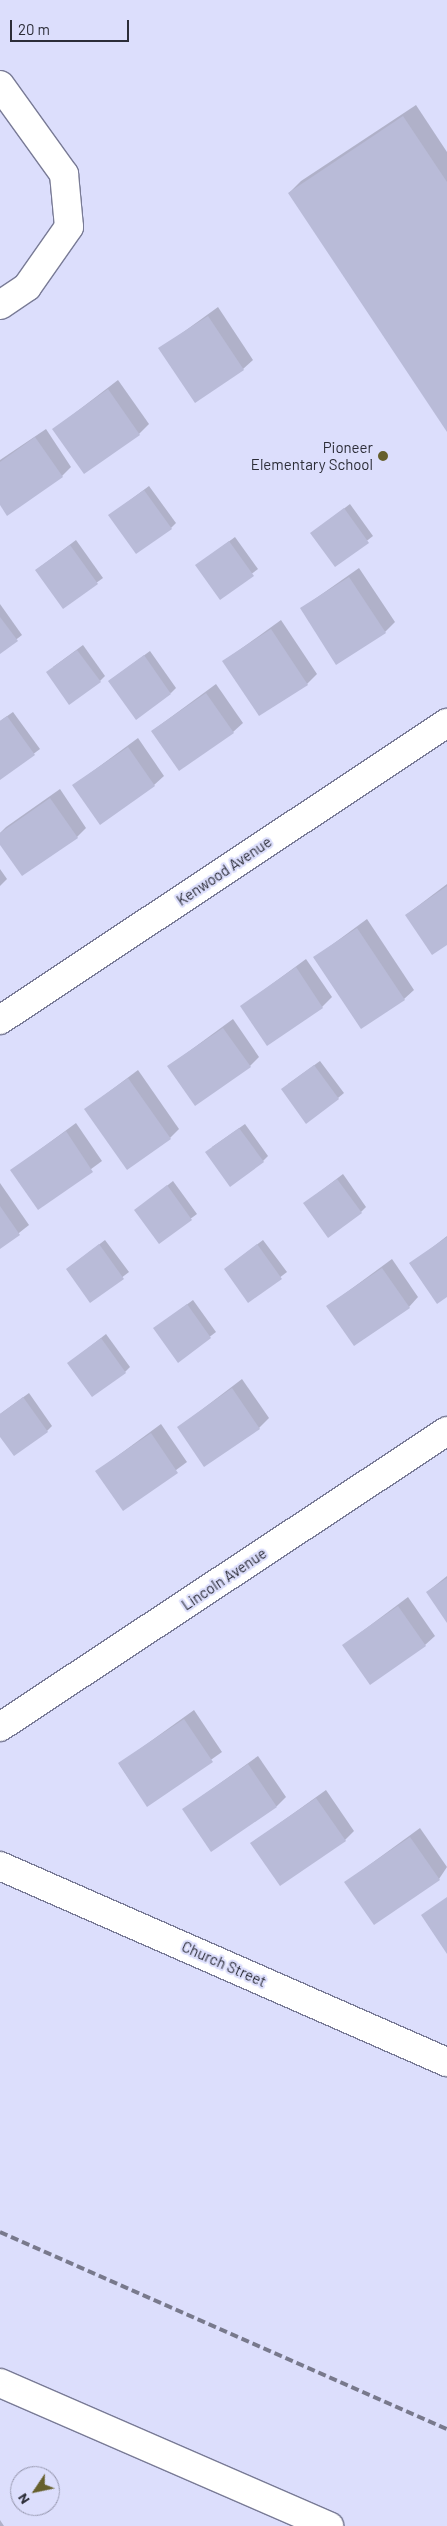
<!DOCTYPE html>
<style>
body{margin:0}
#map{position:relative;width:447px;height:2526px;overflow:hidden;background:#dcdefc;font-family:Barlow,sans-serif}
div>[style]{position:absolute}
.shadow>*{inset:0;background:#0003}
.building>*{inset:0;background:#b9bbd8}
.roads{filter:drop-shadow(1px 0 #797b96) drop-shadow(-1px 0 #797b96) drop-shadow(0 1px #797b96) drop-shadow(0 -1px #797b96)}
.minor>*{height:28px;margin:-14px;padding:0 14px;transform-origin:14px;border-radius:14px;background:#fff}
.rail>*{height:4px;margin-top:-2px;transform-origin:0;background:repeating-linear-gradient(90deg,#78798c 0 8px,transparent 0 12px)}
.dots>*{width:14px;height:14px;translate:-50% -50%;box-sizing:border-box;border:2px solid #dcdefc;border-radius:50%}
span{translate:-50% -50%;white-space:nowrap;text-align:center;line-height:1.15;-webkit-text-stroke:4.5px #dcdefc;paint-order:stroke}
.poi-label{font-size:15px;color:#2c2d38}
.right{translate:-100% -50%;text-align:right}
.street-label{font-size:15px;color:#2c2d38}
.north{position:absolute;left:10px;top:2466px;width:50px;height:50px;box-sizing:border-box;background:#dcdefc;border:1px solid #9697ae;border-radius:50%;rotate:236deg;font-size:14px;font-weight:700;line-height:20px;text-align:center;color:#2c2d38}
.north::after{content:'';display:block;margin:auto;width:18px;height:22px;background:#665f2c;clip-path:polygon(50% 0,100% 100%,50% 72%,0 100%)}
.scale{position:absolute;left:10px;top:20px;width:119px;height:22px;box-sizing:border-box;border:2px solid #2c2d38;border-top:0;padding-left:6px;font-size:15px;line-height:18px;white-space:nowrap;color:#2c2d38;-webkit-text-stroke:4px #dcdefc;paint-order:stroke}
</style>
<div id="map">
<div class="shadow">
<i style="clip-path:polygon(416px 105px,447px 152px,447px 430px,289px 193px,301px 181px)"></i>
<i style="clip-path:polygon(218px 307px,253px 360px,243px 369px,160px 349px)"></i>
<i style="clip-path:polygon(118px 380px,149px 424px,139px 434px,54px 429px)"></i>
<i style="clip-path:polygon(46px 429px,71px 467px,62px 476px,0 503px,0 460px)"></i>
<i style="clip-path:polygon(149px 486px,176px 523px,171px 528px,110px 515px)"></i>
<i style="clip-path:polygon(350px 504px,373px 536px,336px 565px,312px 533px)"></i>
<i style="clip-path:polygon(235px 537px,258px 569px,220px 598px,197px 565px)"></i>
<i style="clip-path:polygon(76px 540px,103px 578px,63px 607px,36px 570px)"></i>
<i style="clip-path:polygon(359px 568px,395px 622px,385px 632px,302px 608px)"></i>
<i style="clip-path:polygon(0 604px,22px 635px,0 652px)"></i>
<i style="clip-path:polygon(281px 620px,317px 674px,307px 684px,224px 661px)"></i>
<i style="clip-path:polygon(83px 645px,105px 676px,100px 681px,53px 667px)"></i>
<i style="clip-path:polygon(150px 651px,176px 688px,171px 693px,109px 681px)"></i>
<i style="clip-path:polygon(216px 684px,243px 723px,233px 732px,152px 731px)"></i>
<i style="clip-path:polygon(13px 712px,40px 749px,0 779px,0 721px)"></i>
<i style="clip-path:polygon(138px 738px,164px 776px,154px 785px,74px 785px)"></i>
<i style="clip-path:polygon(60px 789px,86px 828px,77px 837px,0 842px,0 833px,6px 827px)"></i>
<i style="clip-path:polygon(0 869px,7px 879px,0 886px)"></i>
<i style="clip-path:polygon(447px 884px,447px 943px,406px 915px)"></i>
<i style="clip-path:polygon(367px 919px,414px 990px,404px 999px,314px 958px)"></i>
<i style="clip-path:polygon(306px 959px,332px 997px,322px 1007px,242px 1006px)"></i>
<i style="clip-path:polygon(233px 1019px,259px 1057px,250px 1066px,169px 1066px)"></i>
<i style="clip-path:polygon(320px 1061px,344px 1093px,338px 1098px,288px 1084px)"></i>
<i style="clip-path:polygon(138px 1070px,179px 1129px,170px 1138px,86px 1109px)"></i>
<i style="clip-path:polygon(76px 1123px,102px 1161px,38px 1208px,12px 1170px)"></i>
<i style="clip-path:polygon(245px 1124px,268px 1156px,263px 1161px,212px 1147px)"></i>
<i style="clip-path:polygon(343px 1174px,366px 1207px,361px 1212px,305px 1203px)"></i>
<i style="clip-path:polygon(173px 1181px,197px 1214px,159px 1242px,136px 1210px)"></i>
<i style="clip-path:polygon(0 1183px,29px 1225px,0 1248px)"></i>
<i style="clip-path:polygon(447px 1236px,447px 1295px,411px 1264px)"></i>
<i style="clip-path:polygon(105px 1240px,129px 1272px,91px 1301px,67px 1269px)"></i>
<i style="clip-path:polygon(263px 1240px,287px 1272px,249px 1301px,225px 1269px)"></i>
<i style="clip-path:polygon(392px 1259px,418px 1297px,409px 1307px,328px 1306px)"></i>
<i style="clip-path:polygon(193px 1300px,216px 1332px,178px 1361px,155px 1328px)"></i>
<i style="clip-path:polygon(106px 1334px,130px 1367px,125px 1372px,69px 1363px)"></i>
<i style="clip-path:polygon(242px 1379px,269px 1418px,259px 1428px,179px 1427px)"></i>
<i style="clip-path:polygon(29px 1393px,52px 1426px,47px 1431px,0 1434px,0 1414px)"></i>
<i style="clip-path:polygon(161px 1424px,187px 1462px,123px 1509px,97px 1471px)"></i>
<i style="clip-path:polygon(447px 1576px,447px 1620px,427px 1592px)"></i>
<i style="clip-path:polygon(408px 1597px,435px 1636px,425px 1645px,344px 1645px)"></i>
<i style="clip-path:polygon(194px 1710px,222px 1752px,147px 1805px,119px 1764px)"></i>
<i style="clip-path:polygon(258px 1756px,286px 1797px,277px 1806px,184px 1809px)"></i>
<i style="clip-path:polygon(326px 1790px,354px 1831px,345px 1840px,252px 1843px)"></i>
<i style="clip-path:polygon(420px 1828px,447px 1867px,439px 1879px,346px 1882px)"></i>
<i style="clip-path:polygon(0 2520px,4px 2526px,0 2526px)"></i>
</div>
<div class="building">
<i style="clip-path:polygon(403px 116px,447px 182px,447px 432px,288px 193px)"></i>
<i style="clip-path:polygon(208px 316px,244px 370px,195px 403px,158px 348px)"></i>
<i style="clip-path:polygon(108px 389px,140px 435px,84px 474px,52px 429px)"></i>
<i style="clip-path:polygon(35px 437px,63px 477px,7px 516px,0 505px,0 462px)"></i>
<i style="clip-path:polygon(144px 490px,172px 529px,136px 554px,108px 515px)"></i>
<i style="clip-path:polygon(344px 508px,369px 543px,335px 567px,310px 533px)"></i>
<i style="clip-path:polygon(229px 541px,254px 576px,220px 600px,195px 565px)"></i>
<i style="clip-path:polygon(70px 545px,98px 584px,63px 609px,35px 570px)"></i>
<i style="clip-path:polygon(349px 577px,386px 633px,336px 665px,300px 608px)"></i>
<i style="clip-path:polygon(0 617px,18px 641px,0 654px)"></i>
<i style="clip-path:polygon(271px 629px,308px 685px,259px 716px,222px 661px)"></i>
<i style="clip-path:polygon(77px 650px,101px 682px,69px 705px,46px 672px)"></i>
<i style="clip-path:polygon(144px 655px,171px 694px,136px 720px,108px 681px)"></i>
<i style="clip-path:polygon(206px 693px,234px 733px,179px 771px,151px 731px)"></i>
<i style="clip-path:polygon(7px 716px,35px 755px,0 780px,0 721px)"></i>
<i style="clip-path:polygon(128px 747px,155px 786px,100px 825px,72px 785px)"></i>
<i style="clip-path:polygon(50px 798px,78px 838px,22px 876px,0 845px,0 833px)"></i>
<i style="clip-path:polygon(447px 886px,447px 945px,432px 955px,405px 915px)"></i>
<i style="clip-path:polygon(357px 928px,405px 1000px,361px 1029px,313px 957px)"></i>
<i style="clip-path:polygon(296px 967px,323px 1008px,267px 1046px,240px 1006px)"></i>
<i style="clip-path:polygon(223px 1028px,251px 1067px,195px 1106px,167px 1066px)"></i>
<i style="clip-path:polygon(314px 1065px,339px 1099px,306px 1124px,281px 1089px)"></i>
<i style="clip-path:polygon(128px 1078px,171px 1139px,127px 1170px,84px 1109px)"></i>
<i style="clip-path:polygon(239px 1128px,264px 1162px,230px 1187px,205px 1152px)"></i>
<i style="clip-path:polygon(66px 1131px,93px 1172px,38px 1210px,10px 1170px)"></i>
<i style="clip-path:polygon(337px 1179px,362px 1213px,328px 1238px,303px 1203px)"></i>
<i style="clip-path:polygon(167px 1185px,192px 1220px,159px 1244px,134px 1210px)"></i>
<i style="clip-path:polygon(0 1206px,20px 1235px,0 1249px)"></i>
<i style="clip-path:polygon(447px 1237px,447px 1297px,437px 1304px,409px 1263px)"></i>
<i style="clip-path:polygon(99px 1244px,124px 1279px,90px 1303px,66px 1269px)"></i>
<i style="clip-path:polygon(257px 1244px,282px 1279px,248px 1303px,224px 1269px)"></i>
<i style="clip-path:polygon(382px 1268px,410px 1308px,354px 1346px,326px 1306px)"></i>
<i style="clip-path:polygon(187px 1304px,211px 1338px,178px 1363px,153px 1328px)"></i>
<i style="clip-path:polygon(101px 1338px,126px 1373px,92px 1397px,67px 1363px)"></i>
<i style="clip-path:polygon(232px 1388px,260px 1429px,204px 1467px,177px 1427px)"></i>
<i style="clip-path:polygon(23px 1397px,48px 1432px,14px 1456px,0 1437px,0 1414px)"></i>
<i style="clip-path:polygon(151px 1433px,178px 1473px,123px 1511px,95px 1471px)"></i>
<i style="clip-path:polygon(447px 1578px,447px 1623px,426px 1592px)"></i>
<i style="clip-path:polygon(398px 1606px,426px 1646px,370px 1685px,342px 1645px)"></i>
<i style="clip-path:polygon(184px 1719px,213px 1762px,147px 1807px,118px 1763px)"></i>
<i style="clip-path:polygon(248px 1764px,277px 1807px,211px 1852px,182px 1809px)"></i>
<i style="clip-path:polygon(316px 1798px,346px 1841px,280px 1886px,250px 1843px)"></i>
<i style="clip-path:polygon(410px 1837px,440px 1880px,374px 1925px,344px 1882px)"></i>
<i style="clip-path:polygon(447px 1897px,447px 1954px,421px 1915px)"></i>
</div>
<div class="roads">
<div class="minor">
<i style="left:0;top:85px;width:110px;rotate:54.3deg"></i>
<i style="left:64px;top:174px;width:53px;rotate:84.6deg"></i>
<i style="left:69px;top:227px;width:73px;rotate:125deg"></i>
<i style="left:27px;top:287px;width:32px;rotate:146deg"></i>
<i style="left:0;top:1020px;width:537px;rotate:-33.6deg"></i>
<i style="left:0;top:1727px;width:536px;rotate:-33.51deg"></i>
<i style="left:0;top:1866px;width:488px;rotate:23.7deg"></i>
<i style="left:0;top:2383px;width:359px;rotate:23.5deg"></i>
</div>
</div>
<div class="rail">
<i style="left:0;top:2232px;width:488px;rotate:23.8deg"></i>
</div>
<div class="dots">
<i style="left:383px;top:456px;background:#665f2c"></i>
</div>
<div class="poi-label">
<span class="right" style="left:373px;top:456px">Pioneer<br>Elementary School</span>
</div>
<div class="street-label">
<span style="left:224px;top:871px;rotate:-34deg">Kenwood Avenue</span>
<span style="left:224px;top:1579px;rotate:-34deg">Lincoln Avenue</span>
<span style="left:224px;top:1964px;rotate:24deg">Church Street</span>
</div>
<div class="north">N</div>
<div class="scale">20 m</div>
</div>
